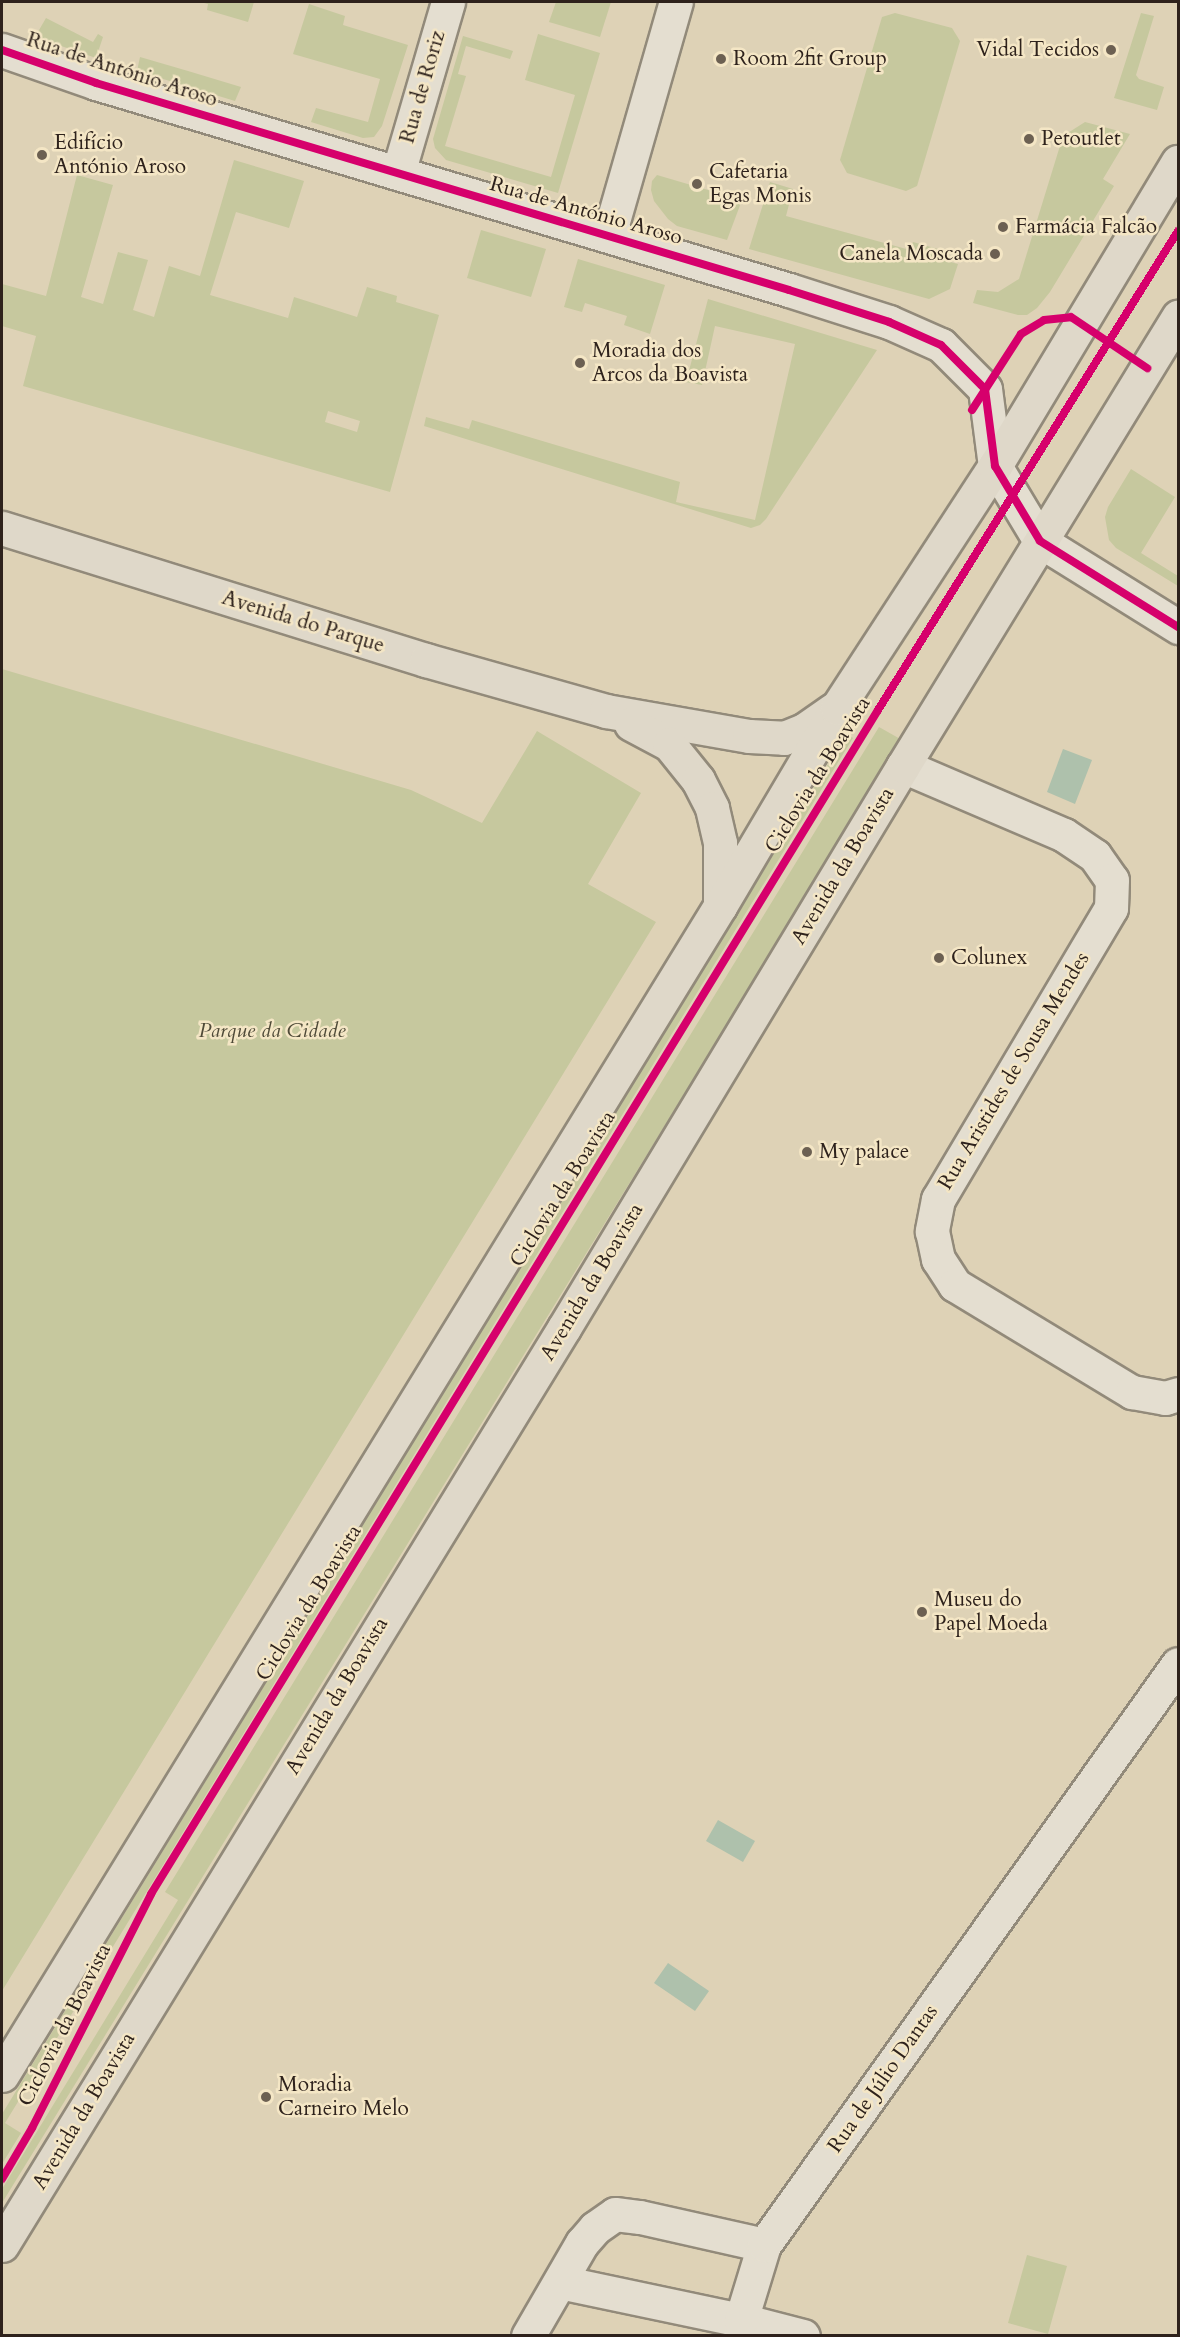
<!DOCTYPE html>
<meta charset="utf-8">
<style>
body{margin:0}
#map{position:relative;width:1180px;height:2337px;overflow:hidden;background:#ded2b6;font-family:Cardo,serif}
div>[style]{position:absolute}
.green>*{inset:0;background:#c6c89e}
.water>*{inset:0;background:#aec1ac}
.roads{filter:drop-shadow(2px 0 #928a7a) drop-shadow(-2px 0 #928a7a) drop-shadow(0 2px #928a7a) drop-shadow(0 -2px #928a7a)}
.minor>*{height:33px;margin:-16.5px;padding:0 16.5px;transform-origin:16.5px;border-radius:16.5px;background:#e4ded0}
.major>*{height:33px;margin:-16.5px;padding:0 16.5px;transform-origin:16.5px;border-radius:16.5px;background:#dfd8c9}
.cycleway>*{height:8px;margin:-4px;padding:0 4px;transform-origin:4px;border-radius:4px;background:#d6006c}
.dots>*{width:16px;height:16px;translate:-50% -50%;box-sizing:border-box;border:3px solid #f4e6c5;border-radius:50%}
span{translate:-50% -50%;white-space:nowrap;text-align:center;line-height:1.15;-webkit-text-stroke:5px #f4e6c5;paint-order:stroke}
.poi-label{font-size:21px;color:#2e221c}
.right{translate:-100% -50%;text-align:right}
.left{translate:0 -50%;text-align:left}
.street-label{font-size:21px;color:#2e221c}
.park-label{font-size:21px;color:#4f4a38;font-style:italic}
.frame{position:absolute;inset:0;border:3px solid #2e221c;pointer-events:none}
</style>
<div id="map">
<div class="green">
<i style="clip-path:polygon(200px 2px,254px 2px,248px 22px,207px 10px,208px 4px)"></i>
<i style="clip-path:polygon(556px 2px,611px 2px,600px 37px,549px 22px)"></i>
<i style="clip-path:polygon(309px 4px,345px 16px,343px 25px,408px 45px,382px 126px,374px 137px,363px 138px,311px 122px,316px 108px,368px 122px,380px 79px,293px 54px)"></i>
<i style="clip-path:polygon(895px 13px,952px 28px,960px 41px,917px 186px,906px 191px,847px 173px,840px 160px,882px 17px)"></i>
<i style="clip-path:polygon(1141px 13px,1154px 16px,1136px 75px,1139px 79px,1164px 87px,1157px 110px,1114px 98px)"></i>
<i style="clip-path:polygon(46px 18px,93px 42px,98px 34px,103px 37px,96px 58px,35px 37px)"></i>
<i style="clip-path:polygon(538px 34px,600px 53px,558px 193px,446px 160px,435px 148px,433px 139px,463px 36px,513px 51px,510px 59px,466px 46px,458px 74px,466px 76px,445px 146px,551px 177px,575px 95px,525px 80px)"></i>
<i style="clip-path:polygon(140px 57px,188px 71px,241px 87px,235px 101px,137px 71px)"></i>
<i style="clip-path:polygon(1085px 122px,1130px 134px,1103px 179px,1114px 186px,1050px 292px,1037px 308px,1027px 315px,1018px 315px,973px 303px,977px 290px,998px 292px,1019px 279px,1063px 136px)"></i>
<i style="clip-path:polygon(evenodd,234px 160px,304px 181px,289px 228px,236px 212px,210px 295px,288px 318px,294px 297px,357px 317px,367px 287px,397px 296px,396px 302px,439px 315px,390px 492px,23px 386px,36px 336px,2px 326px,2px 284px,46px 296px,77px 175px,113px 185px,81px 297px,103px 304px,118px 252px,148px 260px,133px 310px,154px 317px,169px 266px,200px 276px,234px 160px,328px 411px,360px 421px,357px 432px,325px 422px,328px 411px)"></i>
<i style="clip-path:polygon(657px 175px,742px 200px,727px 240px,677px 226px,668px 219px,654px 201px,651px 190px,652px 181px)"></i>
<i style="clip-path:polygon(770px 182px,793px 189px,786px 216px,910px 250px,913px 242px,945px 251px,943px 260px,958px 264px,950px 289px,929px 299px,749px 249px)"></i>
<i style="clip-path:polygon(481px 230px,546px 249px,531px 297px,467px 278px)"></i>
<i style="clip-path:polygon(578px 259px,665px 285px,650px 334px,624px 325px,627px 316px,585px 303px,582px 312px,564px 307px)"></i>
<i style="clip-path:polygon(708px 299px,877px 350px,766px 519px,760px 525px,751px 528px,424px 426px,426px 417px,469px 429px,472px 420px,680px 482px,676px 502px,755px 520px,795px 344px,715px 326px,702px 385px,686px 382px)"></i>
<i style="clip-path:polygon(1131px 469px,1175px 497px,1141px 553px,1178px 576px,1178px 586px,1116px 548px,1109px 540px,1105px 517px,1108px 507px)"></i>
<i style="clip-path:polygon(2px 669px,411px 790px,482px 823px,537px 731px,641px 793px,588px 884px,656px 922px,2px 1991px)"></i>
<i style="clip-path:polygon(879px 727px,902px 740px,2px 2203px,2px 2189px,178px 1900px,165px 1892px)"></i>
<i style="clip-path:polygon(847px 733px,853px 738px,5px 2123px,21px 2133px,2px 2164px,2px 2114px)"></i>
<i style="clip-path:polygon(1027px 2255px,1067px 2266px,1048px 2334px,1008px 2323px)"></i>
</div>
<div class="water">
<i style="clip-path:polygon(1063px 749px,1092px 760px,1075px 804px,1047px 792px)"></i>
<i style="clip-path:polygon(718px 1820px,755px 1841px,743px 1862px,706px 1841px)"></i>
<i style="clip-path:polygon(668px 1963px,709px 1991px,695px 2011px,654px 1983px)"></i>
</div>
<div class="roads">
<div class="minor">
<i style="left:2px;top:50px;width:100px;rotate:19.3deg"></i>
<i style="left:96px;top:83px;width:723px;rotate:16.63deg"></i>
<i style="left:789px;top:290px;width:105px;rotate:17.7deg"></i>
<i style="left:889px;top:322px;width:57px;rotate:23.9deg"></i>
<i style="left:941px;top:345px;width:62px;rotate:45deg"></i>
<i style="left:985px;top:389px;width:78px;rotate:82.6deg"></i>
<i style="left:995px;top:466px;width:87px;rotate:59deg"></i>
<i style="left:1040px;top:541px;width:163px;rotate:31.9deg"></i>
<i style="left:398px;top:173px;width:178px;rotate:-73.7deg"></i>
<i style="left:609px;top:235px;width:242px;rotate:-74deg"></i>
<i style="left:903px;top:766px;width:175px;rotate:23.2deg"></i>
<i style="left:1064px;top:835px;width:37px;rotate:34deg"></i>
<i style="left:1095px;top:856px;width:29px;rotate:55deg"></i>
<i style="left:1112px;top:880px;width:28px;rotate:92deg"></i>
<i style="left:1111px;top:908px;width:339px;rotate:120.7deg"></i>
<i style="left:938px;top:1199px;width:33px;rotate:101deg"></i>
<i style="left:932px;top:1231px;width:29px;rotate:78deg"></i>
<i style="left:938px;top:1259px;width:31px;rotate:57deg"></i>
<i style="left:955px;top:1285px;width:207px;rotate:31.2deg"></i>
<i style="left:1132px;top:1392px;width:34px;rotate:10deg"></i>
<i style="left:1165px;top:1398px;width:14px;rotate:-17deg"></i>
<i style="left:560px;top:2282px;width:185px;rotate:11.9deg"></i>
<i style="left:741px;top:2320px;width:64px;rotate:14.5deg"></i>
<i style="left:741px;top:2320px;width:78px;rotate:-73deg"></i>
<i style="left:528px;top:2336px;width:108px;rotate:-59.9deg"></i>
<i style="left:582px;top:2243px;width:20px;rotate:-49deg"></i>
<i style="left:595px;top:2228px;width:24px;rotate:-35deg"></i>
<i style="left:615px;top:2214px;width:25px;rotate:7deg"></i>
<i style="left:640px;top:2217px;width:127px;rotate:12.7deg"></i>
<i style="left:764px;top:2245px;width:713px;rotate:-54.53deg"></i>
</div>
<div class="major">
<i style="left:2px;top:528px;width:444px;rotate:17.3deg"></i>
<i style="left:426px;top:660px;width:187px;rotate:15.8deg"></i>
<i style="left:606px;top:711px;width:145px;rotate:9.9deg"></i>
<i style="left:749px;top:736px;width:35px;rotate:3deg"></i>
<i style="left:784px;top:738px;width:22px;rotate:-22deg"></i>
<i style="left:804px;top:730px;width:35px;rotate:-35deg"></i>
<i style="left:631px;top:724px;width:43px;rotate:27.8deg"></i>
<i style="left:669px;top:744px;width:46px;rotate:51.1deg"></i>
<i style="left:698px;top:780px;width:31px;rotate:63deg"></i>
<i style="left:712px;top:808px;width:36px;rotate:77deg"></i>
<i style="left:720px;top:843px;width:63px;rotate:90deg"></i>
<i style="left:2px;top:2075px;width:1372px;rotate:-58.44deg"></i>
<i style="left:720px;top:906px;width:230px;rotate:-59.4deg"></i>
<i style="left:837px;top:708px;width:289px;rotate:-56.9deg"></i>
<i style="left:995px;top:466px;width:355px;rotate:-59deg"></i>
<i style="left:2px;top:2245px;width:1076px;rotate:-58.5deg"></i>
<i style="left:564px;top:1328px;width:656px;rotate:-58.9deg"></i>
<i style="left:903px;top:766px;width:527px;rotate:-58.51deg"></i>
</div>
</div>
<div class="cycleway">
<i style="left:2px;top:50px;width:100px;rotate:19.3deg"></i>
<i style="left:96px;top:83px;width:723px;rotate:16.63deg"></i>
<i style="left:789px;top:290px;width:105px;rotate:17.7deg"></i>
<i style="left:889px;top:322px;width:57px;rotate:23.9deg"></i>
<i style="left:941px;top:345px;width:62px;rotate:45deg"></i>
<i style="left:985px;top:389px;width:78px;rotate:82.6deg"></i>
<i style="left:995px;top:466px;width:87px;rotate:59deg"></i>
<i style="left:1040px;top:541px;width:163px;rotate:31.9deg"></i>
<i style="left:972px;top:410px;width:90px;rotate:-57.2deg"></i>
<i style="left:1021px;top:334px;width:27px;rotate:-31deg"></i>
<i style="left:1044px;top:320px;width:27px;rotate:-6deg"></i>
<i style="left:1071px;top:317px;width:92px;rotate:33.9deg"></i>
<i style="left:2px;top:2179px;width:59px;rotate:-59.5deg"></i>
<i style="left:32px;top:2128px;width:263px;rotate:-63deg"></i>
<i style="left:151px;top:1894px;width:1389px;rotate:-58.45deg"></i>
<i style="left:878px;top:710px;width:565px;rotate:-57.94deg"></i>
</div>
<div class="dots">
<i style="left:1111px;top:50px;background:#6c6052"></i>
<i style="left:721px;top:59px;background:#6c6052"></i>
<i style="left:1029px;top:139px;background:#6c6052"></i>
<i style="left:42px;top:155px;background:#6c6052"></i>
<i style="left:697px;top:184px;background:#6c6052"></i>
<i style="left:1003px;top:227px;background:#6c6052"></i>
<i style="left:995px;top:254px;background:#6c6052"></i>
<i style="left:580px;top:363px;background:#6c6052"></i>
<i style="left:939px;top:958px;background:#6c6052"></i>
<i style="left:807px;top:1152px;background:#6c6052"></i>
<i style="left:922px;top:1612px;background:#6c6052"></i>
<i style="left:266px;top:2097px;background:#6c6052"></i>
</div>
<div class="poi-label">
<span class="right" style="left:1099px;top:50px">Vidal Tecidos</span>
<span class="left" style="left:733px;top:59px">Room 2fit Group</span>
<span class="left" style="left:1041px;top:139px">Petoutlet</span>
<span class="left" style="left:54px;top:155px">Edifício<br>António Aroso</span>
<span class="left" style="left:709px;top:184px">Cafetaria<br>Egas Monis</span>
<span class="left" style="left:1015px;top:227px">Farmácia Falcão</span>
<span class="right" style="left:983px;top:254px">Canela Moscada</span>
<span class="left" style="left:592px;top:363px">Moradia dos<br>Arcos da Boavista</span>
<span class="left" style="left:951px;top:958px">Colunex</span>
<span class="left" style="left:819px;top:1152px">My palace</span>
<span class="left" style="left:934px;top:1612px">Museu do<br>Papel Moeda</span>
<span class="left" style="left:278px;top:2097px">Moradia<br>Carneiro Melo</span>
</div>
<div class="street-label">
<span style="left:122px;top:70px;rotate:18deg">Rua de António Aroso</span>
<span style="left:423px;top:87px;rotate:-74deg">Rua de Roriz</span>
<span style="left:586px;top:211px;rotate:16deg">Rua de António Aroso</span>
<span style="left:303px;top:622px;rotate:17deg">Avenida do Parque</span>
<span style="left:818px;top:775px;rotate:-58deg">Ciclovia da Boavista</span>
<span style="left:843px;top:866px;rotate:-59deg">Avenida da Boavista</span>
<span style="left:1014px;top:1071px;rotate:-59deg">Rua Aristides de Sousa Mendes</span>
<span style="left:563px;top:1189px;rotate:-58deg">Ciclovia da Boavista</span>
<span style="left:592px;top:1282px;rotate:-59deg">Avenida da Boavista</span>
<span style="left:309px;top:1603px;rotate:-58deg">Ciclovia da Boavista</span>
<span style="left:337px;top:1696px;rotate:-59deg">Avenida da Boavista</span>
<span style="left:65px;top:2025px;rotate:-63deg">Ciclovia da Boavista</span>
<span style="left:883px;top:2079px;rotate:-55deg">Rua de Júlio Dantas</span>
<span style="left:84px;top:2111px;rotate:-59deg">Avenida da Boavista</span>
</div>
<div class="park-label">
<span style="left:272px;top:1031px">Parque da Cidade</span>
</div>
<div class="frame"></div>
</div>
